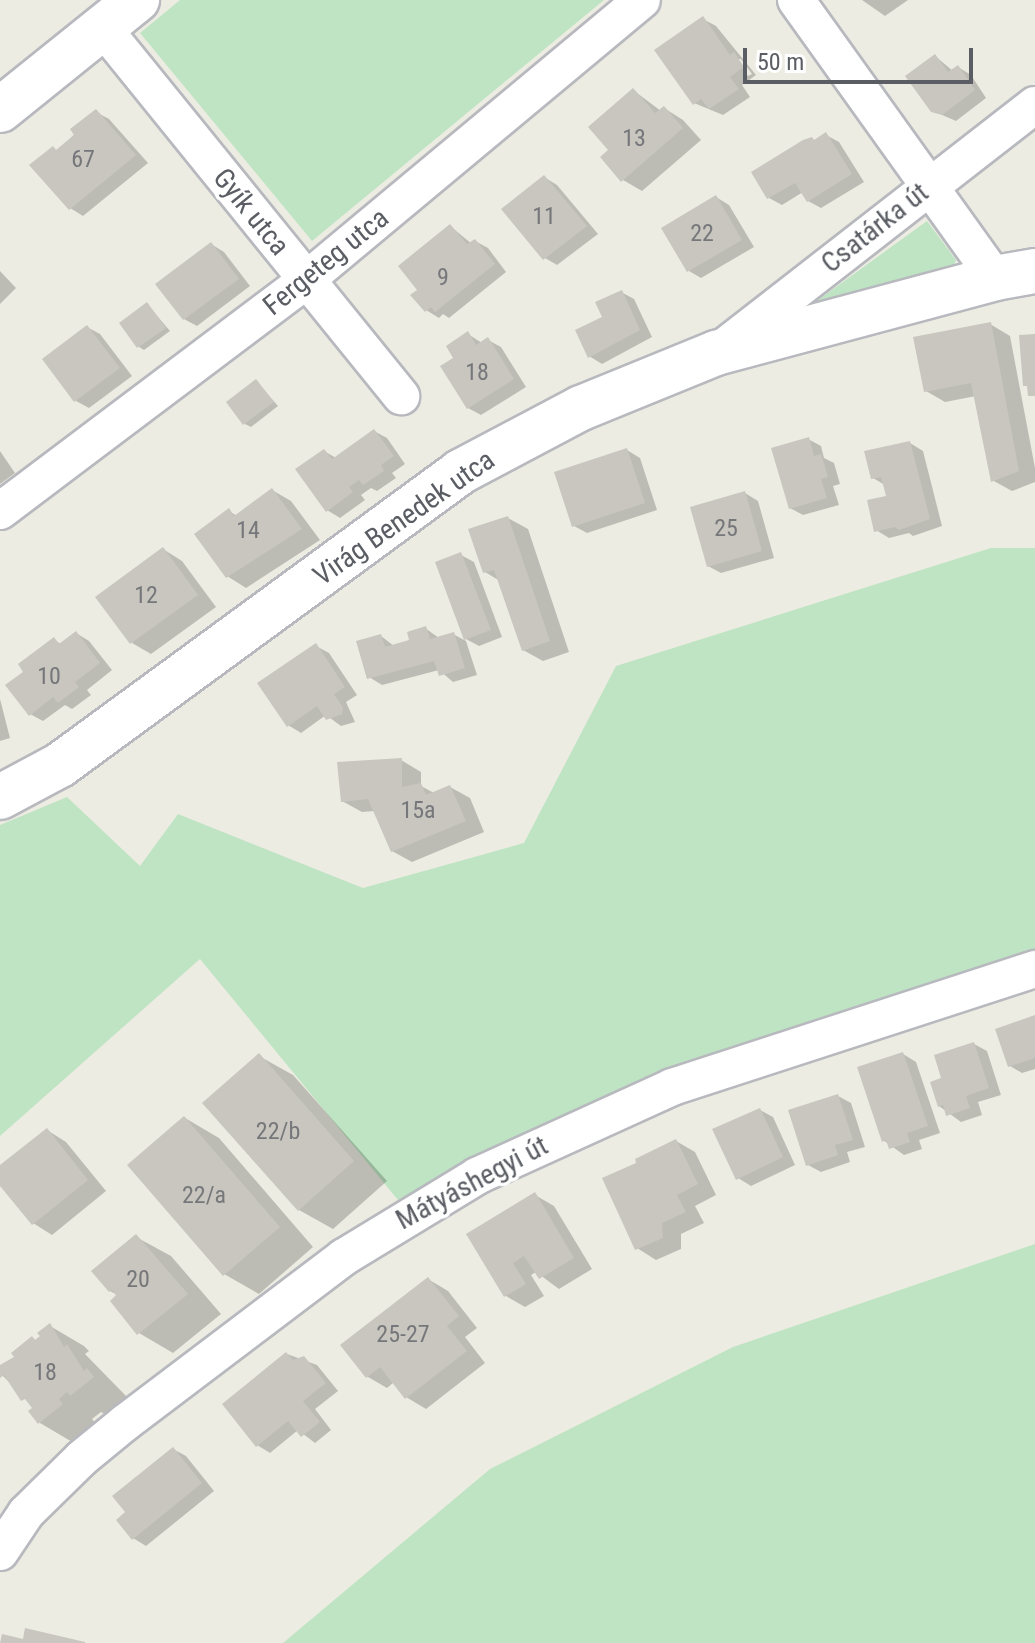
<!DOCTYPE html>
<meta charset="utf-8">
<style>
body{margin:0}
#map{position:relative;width:1035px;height:1643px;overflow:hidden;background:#edece2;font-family:"Roboto Condensed",sans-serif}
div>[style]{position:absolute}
.green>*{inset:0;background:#bfe4c3}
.shadow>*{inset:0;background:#0003}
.building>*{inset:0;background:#c8c6bf}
.roads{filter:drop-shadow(2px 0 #b7b9be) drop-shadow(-2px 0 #b7b9be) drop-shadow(0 2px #b7b9be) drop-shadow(0 -2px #b7b9be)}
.minor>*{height:36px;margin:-18px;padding:0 18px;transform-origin:18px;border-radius:18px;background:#fff}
.tertiary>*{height:44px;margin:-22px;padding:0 22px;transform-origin:22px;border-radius:22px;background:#fff}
span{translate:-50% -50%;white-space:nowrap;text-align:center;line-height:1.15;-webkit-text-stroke:7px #fff;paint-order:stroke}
.number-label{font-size:24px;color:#76777a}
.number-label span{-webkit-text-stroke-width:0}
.street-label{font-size:28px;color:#5a5d63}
.scale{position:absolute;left:743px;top:48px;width:230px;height:36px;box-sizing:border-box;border:4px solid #5a5d63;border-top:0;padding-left:10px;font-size:24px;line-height:28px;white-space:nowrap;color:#5a5d63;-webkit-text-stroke:6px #fff;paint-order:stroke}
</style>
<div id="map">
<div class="green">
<i style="clip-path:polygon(180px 0,604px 0,312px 241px,140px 33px)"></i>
<i style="clip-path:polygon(927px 221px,956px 260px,952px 270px,807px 308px)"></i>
<i style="clip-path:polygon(991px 548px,1035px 548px,1035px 955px,934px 981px,633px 1086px,398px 1200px,200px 959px,0 1136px,0 825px,67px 797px,140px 866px,178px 814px,363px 888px,524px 843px,616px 666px)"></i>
<i style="clip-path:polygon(1035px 1244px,1035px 1643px,283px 1643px,490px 1469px,733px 1347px)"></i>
</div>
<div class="shadow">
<i style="clip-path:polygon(862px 0,908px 0,885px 16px)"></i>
<i style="clip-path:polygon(evenodd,703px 19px,716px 26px,756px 75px,742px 85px,750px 97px,723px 115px,694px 103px,703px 19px,736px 59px,741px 59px,752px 74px,748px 76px,736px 59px)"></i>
<i style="clip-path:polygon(935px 56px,953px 71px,958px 67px,971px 75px,986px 98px,956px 121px,933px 111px)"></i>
<i style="clip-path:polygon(633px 90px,661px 111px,664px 108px,683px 120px,701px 140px,642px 191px,623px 180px,611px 150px)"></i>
<i style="clip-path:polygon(96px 112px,109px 119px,148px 163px,83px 216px,70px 208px,58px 151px)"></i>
<i style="clip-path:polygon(826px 135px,839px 142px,864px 182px,821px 208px,808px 201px,803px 192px,782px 205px,769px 198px,812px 139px,816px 141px)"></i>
<i style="clip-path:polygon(544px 177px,557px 185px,598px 234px,557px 265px,545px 258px)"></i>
<i style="clip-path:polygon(716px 197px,729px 205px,754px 247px,701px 278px,689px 271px)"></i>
<i style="clip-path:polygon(450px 226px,472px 244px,475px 241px,488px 248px,506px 272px,449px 318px,443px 314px,439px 318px,426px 310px,420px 290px)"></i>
<i style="clip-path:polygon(211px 244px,224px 252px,250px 286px,197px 326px,184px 319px)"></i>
<i style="clip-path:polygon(0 271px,16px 288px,0 304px)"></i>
<i style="clip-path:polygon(621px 292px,634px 299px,652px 337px,602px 364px,589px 356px,604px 318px)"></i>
<i style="clip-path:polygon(147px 304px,170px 331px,144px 350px,139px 347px)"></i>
<i style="clip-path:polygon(990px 324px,1010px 336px,1035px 468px,1035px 482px,1012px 491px,992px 480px,976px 396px,945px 402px,926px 391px)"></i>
<i style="clip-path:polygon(87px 327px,100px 334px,132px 376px,89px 408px,76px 401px)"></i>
<i style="clip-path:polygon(468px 334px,482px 343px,488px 340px,501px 347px,526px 387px,481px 415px,468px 408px,456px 358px)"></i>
<i style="clip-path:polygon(256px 381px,278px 406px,251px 427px,245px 424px)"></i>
<i style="clip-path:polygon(374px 431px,387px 438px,405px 464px,392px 473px,396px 478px,377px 491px,371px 488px,361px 495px,365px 500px,340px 518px,327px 510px,324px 451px,336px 458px)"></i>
<i style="clip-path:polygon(808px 439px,821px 446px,824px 458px,834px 463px,840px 484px,833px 486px,839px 505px,803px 515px,790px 508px)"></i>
<i style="clip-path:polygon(910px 443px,923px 451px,942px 526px,913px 536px,909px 533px,889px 538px,876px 530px,888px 498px,885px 485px,873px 478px)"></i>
<i style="clip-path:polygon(627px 450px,640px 458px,657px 510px,587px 533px,574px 526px)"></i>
<i style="clip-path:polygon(0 451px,15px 473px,0 484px)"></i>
<i style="clip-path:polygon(272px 490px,291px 501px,320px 540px,246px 588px,227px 576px,229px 511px,237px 516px)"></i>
<i style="clip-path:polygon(745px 493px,758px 501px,774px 558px,721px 573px,708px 566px)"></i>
<i style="clip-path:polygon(508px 518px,528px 529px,569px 652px,543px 661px,523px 650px,500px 581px,485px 572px)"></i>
<i style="clip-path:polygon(163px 549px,182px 561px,216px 607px,151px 654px,132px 643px)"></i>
<i style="clip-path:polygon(461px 555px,474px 562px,502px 637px,479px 646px,466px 639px)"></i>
<i style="clip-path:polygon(425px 628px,439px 638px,453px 634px,466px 641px,477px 675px,453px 682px,439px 670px,382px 685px,369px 677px,381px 636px,394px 646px,411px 641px)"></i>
<i style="clip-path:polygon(76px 633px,89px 641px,112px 670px,87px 690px,91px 695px,72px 709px,65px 705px,43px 721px,30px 714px,26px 672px,54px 640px,61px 644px)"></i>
<i style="clip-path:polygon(316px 646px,329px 653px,357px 695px,346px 702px,355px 722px,341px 726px,326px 715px,301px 733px,288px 725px)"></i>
<i style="clip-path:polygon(0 699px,10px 738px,0 741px)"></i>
<i style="clip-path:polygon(401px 760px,421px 772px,421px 786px,434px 793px,450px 787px,470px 798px,484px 832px,412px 862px,392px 851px,375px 811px,362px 812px,342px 801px)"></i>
<i style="clip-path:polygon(1035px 1017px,1035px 1069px,1022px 1073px,1010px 1066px)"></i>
<i style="clip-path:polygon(974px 1044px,987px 1051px,1001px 1095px,978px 1102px,982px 1115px,961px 1122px,939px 1106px,944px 1080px)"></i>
<i style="clip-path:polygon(903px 1054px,916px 1062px,940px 1133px,919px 1140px,922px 1149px,904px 1155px,883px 1140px)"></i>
<i style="clip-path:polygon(259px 1056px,293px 1075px,387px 1181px,333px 1229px,299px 1210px)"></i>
<i style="clip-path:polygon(838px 1096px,851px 1103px,865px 1147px,847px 1152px,850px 1162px,821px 1172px,808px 1165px)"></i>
<i style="clip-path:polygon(760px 1110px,773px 1117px,795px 1165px,751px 1186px,738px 1178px)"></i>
<i style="clip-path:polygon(185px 1118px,219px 1138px,313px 1247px,259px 1294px,224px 1274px)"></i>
<i style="clip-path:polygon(47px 1130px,66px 1142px,106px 1191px,52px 1235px,33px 1223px,0 1183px,0 1168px)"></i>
<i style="clip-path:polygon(676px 1141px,695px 1152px,716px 1195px,695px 1206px,704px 1223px,681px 1234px,681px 1249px,656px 1260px,637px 1248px,639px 1164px)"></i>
<i style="clip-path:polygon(535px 1195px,554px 1206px,592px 1269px,559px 1289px,536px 1272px,531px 1275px,544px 1296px,525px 1307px,506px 1296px,469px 1235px)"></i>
<i style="clip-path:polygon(136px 1237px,171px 1256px,221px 1314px,173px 1353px,139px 1333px,119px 1296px,110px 1291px)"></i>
<i style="clip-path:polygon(428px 1279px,448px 1291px,477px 1328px,465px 1337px,485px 1363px,426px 1409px,406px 1397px,394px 1382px,387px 1388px,368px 1377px,343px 1345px)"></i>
<i style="clip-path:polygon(50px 1326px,84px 1346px,89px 1351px,85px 1354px,127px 1397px,106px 1415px,101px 1412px,92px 1419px,96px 1424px,74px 1443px,40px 1423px,31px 1412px,35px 1408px,0 1373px,0 1369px,17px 1358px,32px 1338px,37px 1341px)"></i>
<i style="clip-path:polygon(287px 1354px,317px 1365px,338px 1391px,315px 1409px,331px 1430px,315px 1443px,298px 1430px,270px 1453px,257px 1445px)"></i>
<i style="clip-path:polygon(173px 1449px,186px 1456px,214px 1491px,146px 1546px,133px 1538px)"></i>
</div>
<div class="building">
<i style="clip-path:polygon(703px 16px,730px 55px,734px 52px,744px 67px,730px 77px,739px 89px,709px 109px,701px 99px,693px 105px,654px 50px)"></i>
<i style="clip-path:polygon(935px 54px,948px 72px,958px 65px,975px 90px,942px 115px,931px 112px,905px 76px)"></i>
<i style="clip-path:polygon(633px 88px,655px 113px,664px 106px,683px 128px,621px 182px,600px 157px,608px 150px,588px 127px)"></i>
<i style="clip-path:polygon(96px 109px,136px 155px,69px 210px,29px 165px,53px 146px,56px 150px,74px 135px,70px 129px)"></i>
<i style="clip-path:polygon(826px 132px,852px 174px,807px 202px,795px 183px,767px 199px,751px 172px,803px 140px,812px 137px,814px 140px)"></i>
<i style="clip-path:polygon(544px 175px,587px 226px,543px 260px,501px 209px)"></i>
<i style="clip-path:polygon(716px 195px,742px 240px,687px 272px,661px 228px)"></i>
<i style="clip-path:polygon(450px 224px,467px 244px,475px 239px,495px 264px,435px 312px,431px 307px,425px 312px,410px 295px,417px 290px,398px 266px)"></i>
<i style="clip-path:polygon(211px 242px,239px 279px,183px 320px,155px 284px)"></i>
<i style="clip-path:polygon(622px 290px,640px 330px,588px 358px,575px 330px,602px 317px,595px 302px)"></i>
<i style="clip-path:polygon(147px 302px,166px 328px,137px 348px,119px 323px)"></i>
<i style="clip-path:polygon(991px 322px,1019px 471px,991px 482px,971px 383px,924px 392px,913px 337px)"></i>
<i style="clip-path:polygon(87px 325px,120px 368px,74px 402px,42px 359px)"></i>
<i style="clip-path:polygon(468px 331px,476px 345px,488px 337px,514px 379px,467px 409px,440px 366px,453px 358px,446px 346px)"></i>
<i style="clip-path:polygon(1035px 334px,1035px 396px,1028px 396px,1027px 386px,1023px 386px,1019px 335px)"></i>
<i style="clip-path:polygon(256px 379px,274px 402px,243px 425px,226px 402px)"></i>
<i style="clip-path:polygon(374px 429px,394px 456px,381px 465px,384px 471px,363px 485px,359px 480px,349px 487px,353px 492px,326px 512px,295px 469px,324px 449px,332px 459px)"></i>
<i style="clip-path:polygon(809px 437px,814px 456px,821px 454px,828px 477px,821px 479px,827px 498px,789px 509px,771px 448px)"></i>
<i style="clip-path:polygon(910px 441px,930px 519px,899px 530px,895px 527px,874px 532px,867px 500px,886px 496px,881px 477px,871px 479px,864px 451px)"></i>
<i style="clip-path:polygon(627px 448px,645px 503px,572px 527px,554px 472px)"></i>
<i style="clip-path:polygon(272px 488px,302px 529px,226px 578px,194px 534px,229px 508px,234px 516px)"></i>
<i style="clip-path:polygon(745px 491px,762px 551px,707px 567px,690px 507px)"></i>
<i style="clip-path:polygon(508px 516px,550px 641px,522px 651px,494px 570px,483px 573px,468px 529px)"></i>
<i style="clip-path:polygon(163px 547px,198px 595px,130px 644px,95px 597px)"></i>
<i style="clip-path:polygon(461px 552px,491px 630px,464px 640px,435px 562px)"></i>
<i style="clip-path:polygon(426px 626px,430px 639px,454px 632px,465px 668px,439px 676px,434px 661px,367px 679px,356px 641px,381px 634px,385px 647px,409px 640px,407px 632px)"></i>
<i style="clip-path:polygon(76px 631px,100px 663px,75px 682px,79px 687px,58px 703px,53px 697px,29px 716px,5px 685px,23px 672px,18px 664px,54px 637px,59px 644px)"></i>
<i style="clip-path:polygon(316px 643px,345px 687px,334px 694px,343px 708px,342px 714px,326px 720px,317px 706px,287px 727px,257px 683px)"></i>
<i style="clip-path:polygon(402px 758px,402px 787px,421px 783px,426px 795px,450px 785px,466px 821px,391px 852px,368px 799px,341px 802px,337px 762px)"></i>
<i style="clip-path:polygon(1035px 1015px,1035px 1058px,1008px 1067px,995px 1029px)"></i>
<i style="clip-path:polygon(974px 1042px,989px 1088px,966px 1096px,970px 1108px,946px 1116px,943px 1105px,938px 1107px,930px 1082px,941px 1078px,934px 1055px)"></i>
<i style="clip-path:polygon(903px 1052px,928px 1126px,907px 1133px,910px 1142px,889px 1149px,886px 1140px,882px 1142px,857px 1067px)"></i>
<i style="clip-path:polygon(259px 1053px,354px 1161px,298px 1211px,202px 1103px)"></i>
<i style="clip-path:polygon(838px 1094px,853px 1140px,835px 1145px,838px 1155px,806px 1166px,788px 1110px)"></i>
<i style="clip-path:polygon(760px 1108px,783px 1157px,736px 1180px,712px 1129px)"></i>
<i style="clip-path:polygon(184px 1116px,280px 1227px,223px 1276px,127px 1165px)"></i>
<i style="clip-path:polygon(47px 1128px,88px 1180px,32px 1225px,0 1186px,0 1165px)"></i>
<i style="clip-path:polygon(676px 1139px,698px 1184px,677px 1195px,686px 1212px,662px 1223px,663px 1238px,635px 1250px,602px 1178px,636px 1163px,635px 1159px)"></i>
<i style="clip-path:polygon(535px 1192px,574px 1258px,539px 1279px,524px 1256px,513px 1263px,526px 1284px,504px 1297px,466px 1234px)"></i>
<i style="clip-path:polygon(136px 1234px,188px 1294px,137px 1335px,110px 1301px,116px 1295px,112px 1290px,109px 1292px,91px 1271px)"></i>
<i style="clip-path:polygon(428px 1277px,459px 1316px,447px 1326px,467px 1351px,405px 1399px,380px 1367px,366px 1378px,340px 1345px)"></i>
<i style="clip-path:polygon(50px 1323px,64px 1347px,67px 1344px,84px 1371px,87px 1368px,94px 1377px,70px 1396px,67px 1392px,59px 1399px,63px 1404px,38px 1424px,28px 1411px,32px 1408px,25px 1399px,21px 1401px,4px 1375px,0 1378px,0 1365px,14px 1357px,11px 1353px,32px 1336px,35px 1340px,40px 1336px,37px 1333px)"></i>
<i style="clip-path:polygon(286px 1352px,293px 1360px,304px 1356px,326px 1383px,303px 1401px,320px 1422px,301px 1437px,288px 1421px,256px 1447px,222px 1404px)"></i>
<i style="clip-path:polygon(173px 1447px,202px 1483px,132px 1540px,116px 1520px,125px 1512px,112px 1496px)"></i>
<i style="clip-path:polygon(25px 1628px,85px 1642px,85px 1643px,0 1643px,2px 1634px,23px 1639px)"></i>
</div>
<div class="roads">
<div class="minor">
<i style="left:796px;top:0;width:342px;rotate:54.4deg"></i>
<i style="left:103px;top:28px;width:474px;rotate:51deg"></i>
<i style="left:724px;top:347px;width:394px;rotate:-37.9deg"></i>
<i style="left:0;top:511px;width:383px;rotate:-37deg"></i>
<i style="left:306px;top:280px;width:437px;rotate:-39.8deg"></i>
<i style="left:0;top:1552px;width:47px;rotate:-56.3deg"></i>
<i style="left:26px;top:1513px;width:78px;rotate:-44.5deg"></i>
<i style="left:82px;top:1458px;width:57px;rotate:-39.3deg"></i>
<i style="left:126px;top:1422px;width:273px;rotate:-37.1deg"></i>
<i style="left:344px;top:1257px;width:156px;rotate:-31.3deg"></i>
<i style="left:477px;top:1176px;width:214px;rotate:-24.5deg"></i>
<i style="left:672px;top:1087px;width:382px;rotate:-18deg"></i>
</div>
<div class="tertiary">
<i style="left:0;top:110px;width:176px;rotate:-38.8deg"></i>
<i style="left:0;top:797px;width:68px;rotate:-28.1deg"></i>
<i style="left:60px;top:765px;width:496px;rotate:-36.2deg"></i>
<i style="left:460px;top:472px;width:137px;rotate:-27.9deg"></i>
<i style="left:581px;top:408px;width:146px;rotate:-22.2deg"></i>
<i style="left:716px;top:353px;width:289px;rotate:-15deg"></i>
<i style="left:995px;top:278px;width:41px;rotate:-9.9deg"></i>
</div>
</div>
<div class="number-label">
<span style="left:634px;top:139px">13</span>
<span style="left:83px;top:160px">67</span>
<span style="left:544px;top:217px">11</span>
<span style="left:702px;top:234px">22</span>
<span style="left:443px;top:278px">9</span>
<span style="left:477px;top:373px">18</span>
<span style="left:726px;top:529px">25</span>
<span style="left:248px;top:531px">14</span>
<span style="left:146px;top:596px">12</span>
<span style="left:49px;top:677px">10</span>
<span style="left:418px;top:811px">15a</span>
<span style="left:278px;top:1132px">22/b</span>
<span style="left:204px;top:1196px">22/a</span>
<span style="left:138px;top:1280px">20</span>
<span style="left:403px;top:1335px">25-27</span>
<span style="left:45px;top:1373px">18</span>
</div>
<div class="street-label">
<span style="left:251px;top:212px;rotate:51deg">Gyík utca</span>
<span style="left:875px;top:228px;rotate:-38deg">Csatárka út</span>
<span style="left:326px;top:262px;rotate:-39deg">Fergeteg utca</span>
<span style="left:404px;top:518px;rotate:-35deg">Virág Benedek utca</span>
<span style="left:472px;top:1183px;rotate:-28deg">Mátyáshegyi út</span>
</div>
<div class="scale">50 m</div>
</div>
